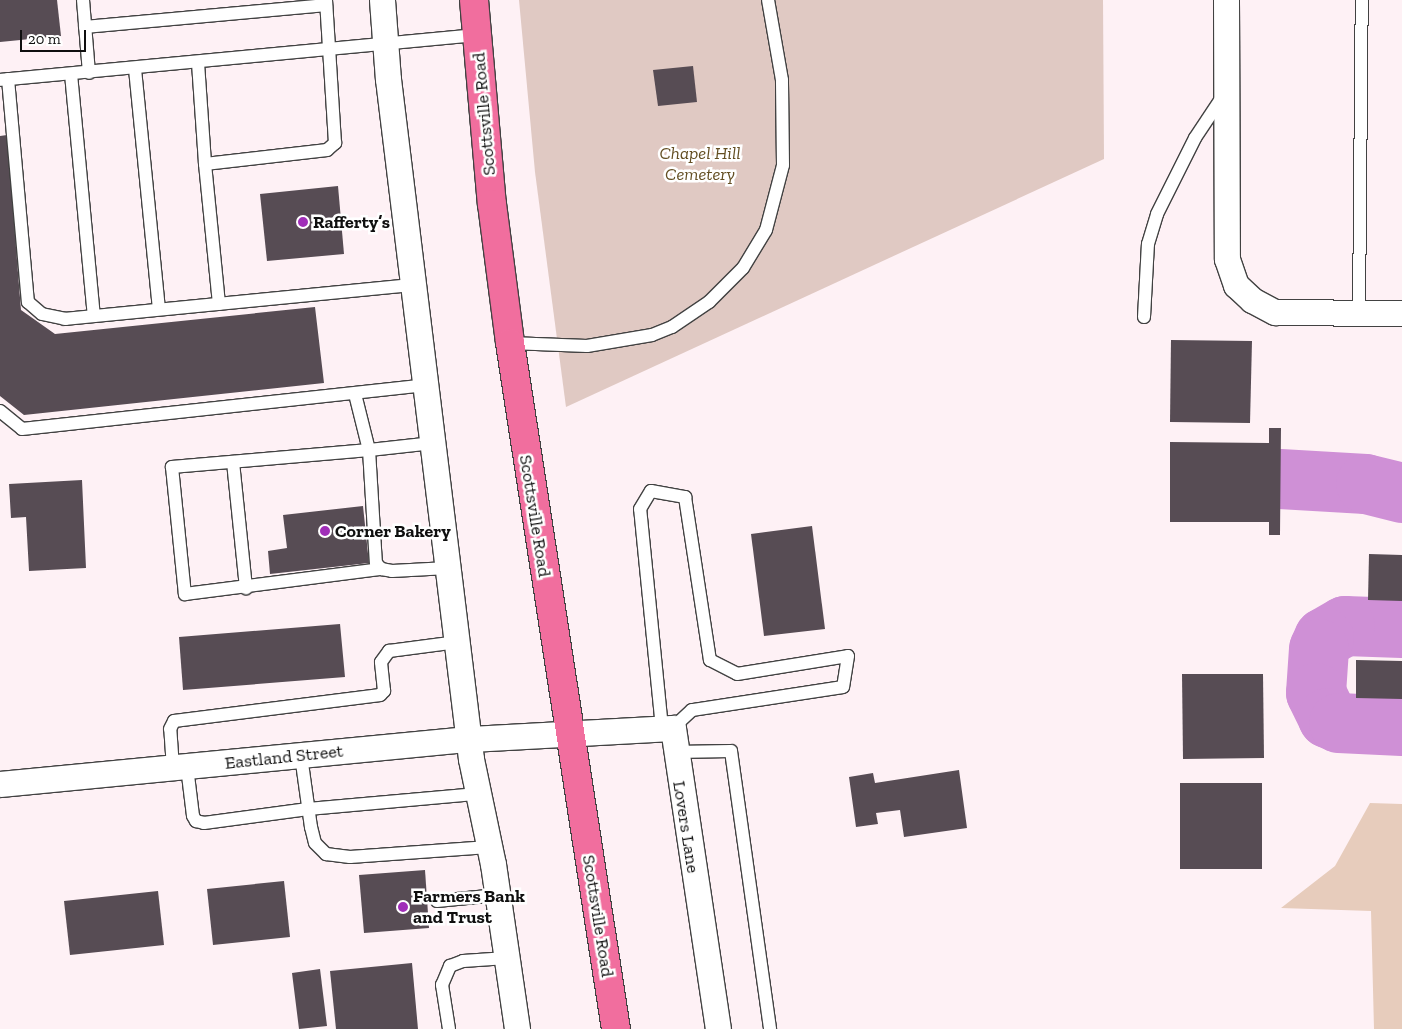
<!DOCTYPE html>
<meta charset="utf-8">
<style>
body{margin:0}
#map{position:relative;width:1402px;height:1029px;overflow:hidden;background:#fef1f5;font-family:"Zilla Slab",serif}
div>[style]{position:absolute}
.green>*{inset:0;background:#e7ccbc}
.cemetery>*{inset:0;background:#e0c9c3}
.taxiway>*{height:60px;margin:-30px;padding:0 30px;transform-origin:30px;border-radius:30px;background:#cf90d6}
.building>*{inset:0;background:#574c54}
.roads{filter:drop-shadow(1px 0 #424242) drop-shadow(-1px 0 #424242) drop-shadow(0 1px #424242) drop-shadow(0 -1px #424242)}
.service>*{height:12px;margin:-6px;padding:0 6px;transform-origin:6px;border-radius:6px;background:#fff}
.minor>*{height:25px;margin:-12.5px;padding:0 12.5px;transform-origin:12.5px;border-radius:12.5px;background:#fff}
.primary>*{height:28px;margin:-14px;padding:0 14px;transform-origin:14px;border-radius:14px;background:#f16e9e}
.dots>*{width:14px;height:14px;translate:-50% -50%;box-sizing:border-box;border:2px solid #fff;border-radius:50%}
span{translate:-50% -50%;white-space:nowrap;text-align:center;line-height:1.15;-webkit-text-stroke:5px #fff;paint-order:stroke}
.street-label{font-size:18px;color:#0f0f0f}
.park-label{font-size:18px;color:#634e22;font-style:italic}
.poi-label{font-size:18px;color:#0f0f0f;font-weight:700}
.left{translate:0 -50%;text-align:left}
.scale{position:absolute;left:20px;top:30px;width:66px;height:22px;box-sizing:border-box;border:2px solid #0f0f0f;border-top:0;padding-left:6px;font-size:15px;line-height:18px;white-space:nowrap;color:#0f0f0f;-webkit-text-stroke:4px #fff;paint-order:stroke}
</style>
<div id="map">
<div class="green">
<i style="clip-path:polygon(1370px 803px,1402px 804px,1402px 1029px,1374px 1029px,1371px 911px,1281px 908px,1335px 866px)"></i>
</div>
<div class="cemetery">
<i style="clip-path:polygon(519px 0,1103px 0,1104px 159px,566px 407px,535px 172px)"></i>
</div>
<div class="taxiway">
<i style="left:1280px;top:479px;width:86px;rotate:3.3deg"></i>
<i style="left:1366px;top:484px;width:37px;rotate:14deg"></i>
<i style="left:1402px;top:628px;width:57px;rotate:-178deg"></i>
<i style="left:1345px;top:626px;width:24px;rotate:150deg"></i>
<i style="left:1324px;top:638px;width:12px;rotate:114deg"></i>
<i style="left:1319px;top:649px;width:44px;rotate:93.9deg"></i>
<i style="left:1316px;top:693px;width:28px;rotate:64deg"></i>
<i style="left:1328px;top:718px;width:12px;rotate:24deg"></i>
<i style="left:1339px;top:723px;width:63px;rotate:2.7deg"></i>
</div>
<div class="building">
<i style="clip-path:polygon(0 0,57px 0,61px 36px,0 42px)"></i>
<i style="clip-path:polygon(693px 66px,697px 102px,658px 106px,653px 70px)"></i>
<i style="clip-path:polygon(7px 135px,21px 310px,55px 334px,315px 307px,324px 383px,24px 415px,0 396px,0 136px)"></i>
<i style="clip-path:polygon(338px 186px,344px 254px,267px 261px,260px 194px)"></i>
<i style="clip-path:polygon(1171px 340px,1252px 341px,1250px 423px,1170px 422px)"></i>
<i style="clip-path:polygon(1269px 428px,1281px 428px,1280px 535px,1269px 535px,1269px 522px,1170px 522px,1170px 442px,1269px 443px)"></i>
<i style="clip-path:polygon(82px 480px,86px 568px,29px 571px,26px 517px,11px 518px,9px 484px)"></i>
<i style="clip-path:polygon(363px 506px,369px 563px,270px 574px,268px 551px,287px 548px,283px 515px)"></i>
<i style="clip-path:polygon(812px 526px,825px 629px,764px 636px,751px 534px)"></i>
<i style="clip-path:polygon(1369px 554px,1402px 555px,1402px 601px,1368px 600px)"></i>
<i style="clip-path:polygon(340px 624px,345px 677px,183px 690px,179px 637px)"></i>
<i style="clip-path:polygon(1356px 660px,1402px 661px,1402px 699px,1356px 698px)"></i>
<i style="clip-path:polygon(1182px 674px,1263px 674px,1264px 758px,1183px 759px)"></i>
<i style="clip-path:polygon(959px 770px,967px 828px,904px 837px,900px 810px,876px 813px,878px 824px,856px 827px,849px 777px,873px 773px,875px 783px)"></i>
<i style="clip-path:polygon(1180px 783px,1262px 783px,1262px 869px,1180px 869px)"></i>
<i style="clip-path:polygon(425px 870px,429px 928px,364px 933px,359px 875px)"></i>
<i style="clip-path:polygon(284px 881px,290px 937px,213px 945px,207px 889px)"></i>
<i style="clip-path:polygon(158px 891px,164px 945px,70px 955px,64px 901px)"></i>
<i style="clip-path:polygon(412px 963px,418px 1029px,336px 1029px,330px 971px)"></i>
<i style="clip-path:polygon(320px 969px,327px 1026px,299px 1029px,292px 973px)"></i>
</div>
<div class="roads">
<div class="service">
<i style="left:83px;top:0;width:73px;rotate:85.3deg"></i>
<i style="left:85px;top:27px;width:242px;rotate:-5.2deg"></i>
<i style="left:198px;top:63px;width:101px;rotate:86deg"></i>
<i style="left:135px;top:69px;width:241px;rotate:84.3deg"></i>
<i style="left:71px;top:74px;width:243px;rotate:84.6deg"></i>
<i style="left:8px;top:79px;width:224px;rotate:84.9deg"></i>
<i style="left:28px;top:302px;width:18px;rotate:41deg"></i>
<i style="left:42px;top:314px;width:24px;rotate:12deg"></i>
<i style="left:65px;top:319px;width:350px;rotate:-5.6deg"></i>
<i style="left:0;top:80px;width:478px;rotate:-5.4deg"></i>
<i style="left:219px;top:304px;width:141px;rotate:-95.7deg"></i>
<i style="left:205px;top:164px;width:123px;rotate:-6.5deg"></i>
<i style="left:327px;top:150px;width:11px;rotate:-41deg"></i>
<i style="left:335px;top:143px;width:143px;rotate:-93.6deg"></i>
<i style="left:1359px;top:313px;width:313px;rotate:-89.5deg"></i>
<i style="left:1144px;top:317px;width:73px;rotate:-86.9deg"></i>
<i style="left:1148px;top:244px;width:31px;rotate:-73deg"></i>
<i style="left:1157px;top:214px;width:85px;rotate:-63.4deg"></i>
<i style="left:1195px;top:138px;width:50px;rotate:-56.3deg"></i>
<i style="left:510px;top:343px;width:77px;rotate:2.2deg"></i>
<i style="left:587px;top:346px;width:66px;rotate:-9.6deg"></i>
<i style="left:652px;top:335px;width:22px;rotate:-22deg"></i>
<i style="left:672px;top:327px;width:45px;rotate:-34deg"></i>
<i style="left:709px;top:302px;width:48px;rotate:-45deg"></i>
<i style="left:743px;top:268px;width:44px;rotate:-58.8deg"></i>
<i style="left:766px;top:230px;width:67px;rotate:-75.3deg"></i>
<i style="left:783px;top:165px;width:85px;rotate:-90.7deg"></i>
<i style="left:782px;top:80px;width:81px;rotate:-99.9deg"></i>
<i style="left:355px;top:394px;width:58px;rotate:76deg"></i>
<i style="left:369px;top:450px;width:198px;rotate:175.1deg"></i>
<i style="left:172px;top:467px;width:128px;rotate:84.2deg"></i>
<i style="left:185px;top:594px;width:198px;rotate:-7.3deg"></i>
<i style="left:0;top:411px;width:28px;rotate:39deg"></i>
<i style="left:22px;top:429px;width:406px;rotate:-6.2deg"></i>
<i style="left:433px;top:443px;width:64px;rotate:173.8deg"></i>
<i style="left:369px;top:450px;width:113px;rotate:86.5deg"></i>
<i style="left:376px;top:563px;width:8px;rotate:50deg"></i>
<i style="left:381px;top:569px;width:11px;rotate:10deg"></i>
<i style="left:392px;top:571px;width:56px;rotate:-3.1deg"></i>
<i style="left:233px;top:462px;width:127px;rotate:84.1deg"></i>
<i style="left:662px;top:728px;width:220px;rotate:-95.7deg"></i>
<i style="left:640px;top:509px;width:21px;rotate:-59deg"></i>
<i style="left:651px;top:491px;width:35px;rotate:10deg"></i>
<i style="left:685px;top:497px;width:165px;rotate:81.3deg"></i>
<i style="left:710px;top:660px;width:30px;rotate:27deg"></i>
<i style="left:737px;top:674px;width:112px;rotate:-9.2deg"></i>
<i style="left:848px;top:656px;width:31px;rotate:99deg"></i>
<i style="left:843px;top:687px;width:153px;rotate:171.3deg"></i>
<i style="left:692px;top:710px;width:26px;rotate:137deg"></i>
<i style="left:675px;top:752px;width:56px;rotate:-1deg"></i>
<i style="left:731px;top:751px;width:281px;rotate:82deg"></i>
<i style="left:301px;top:756px;width:72px;rotate:82deg"></i>
<i style="left:311px;top:827px;width:16px;rotate:76deg"></i>
<i style="left:315px;top:843px;width:16px;rotate:45deg"></i>
<i style="left:326px;top:854px;width:24px;rotate:7deg"></i>
<i style="left:350px;top:857px;width:139px;rotate:-4.1deg"></i>
<i style="left:187px;top:767px;width:49px;rotate:83deg"></i>
<i style="left:193px;top:816px;width:6px;rotate:59deg"></i>
<i style="left:196px;top:821px;width:8px;rotate:14deg"></i>
<i style="left:204px;top:823px;width:105px;rotate:-7.7deg"></i>
<i style="left:308px;top:809px;width:170px;rotate:-5.1deg"></i>
<i style="left:173px;top:768px;width:39px;rotate:-94deg"></i>
<i style="left:170px;top:729px;width:9px;rotate:-63deg"></i>
<i style="left:174px;top:721px;width:208px;rotate:-7.2deg"></i>
<i style="left:380px;top:695px;width:6px;rotate:-45deg"></i>
<i style="left:384px;top:691px;width:29px;rotate:-96deg"></i>
<i style="left:381px;top:662px;width:14px;rotate:-54deg"></i>
<i style="left:389px;top:651px;width:69px;rotate:-7.5deg"></i>
<i style="left:437px;top:901px;width:61px;rotate:-5.6deg"></i>
<i style="left:449px;top:1029px;width:45px;rotate:-99deg"></i>
<i style="left:442px;top:985px;width:21px;rotate:-67deg"></i>
<i style="left:450px;top:966px;width:14px;rotate:-21deg"></i>
<i style="left:463px;top:961px;width:44px;rotate:-3.9deg"></i>
</div>
<div class="minor">
<i style="left:382px;top:0;width:79px;rotate:85.7deg"></i>
<i style="left:388px;top:79px;width:685px;rotate:83.04deg"></i>
<i style="left:471px;top:759px;width:107px;rotate:78.2deg"></i>
<i style="left:493px;top:864px;width:167px;rotate:81.7deg"></i>
<i style="left:1226px;top:0;width:259px;rotate:89.8deg"></i>
<i style="left:1227px;top:259px;width:28px;rotate:71deg"></i>
<i style="left:1236px;top:285px;width:22px;rotate:43deg"></i>
<i style="left:1252px;top:300px;width:26px;rotate:28deg"></i>
<i style="left:1275px;top:312px;width:127px;rotate:0.5deg"></i>
<i style="left:0;top:784px;width:471px;rotate:-5.5deg"></i>
<i style="left:469px;top:739px;width:204px;rotate:-3.1deg"></i>
<i style="left:673px;top:728px;width:304px;rotate:81.5deg"></i>
</div>
<div class="primary">
<i style="left:474px;top:0;width:205px;rotate:85deg"></i>
<i style="left:492px;top:204px;width:140px;rotate:82.6deg"></i>
<i style="left:510px;top:343px;width:694px;rotate:81.22deg"></i>
</div>
</div>
<div class="dots">
<i style="left:303px;top:222px;background:#a02eb8"></i>
<i style="left:325px;top:531px;background:#a02eb8"></i>
<i style="left:403px;top:907px;background:#a02eb8"></i>
</div>
<div class="street-label">
<span style="left:484px;top:114px;rotate:-95deg">Scottsville Road</span>
<span style="left:535px;top:516px;rotate:81deg">Scottsville Road</span>
<span style="left:284px;top:757px;rotate:-6deg">Eastland Street</span>
<span style="left:686px;top:827px;rotate:81deg">Lovers Lane</span>
<span style="left:598px;top:916px;rotate:81deg">Scottsville Road</span>
</div>
<div class="park-label">
<span style="left:700px;top:164px">Chapel Hill<br>Cemetery</span>
</div>
<div class="poi-label">
<span class="left" style="left:313px;top:222px">Rafferty’s</span>
<span class="left" style="left:335px;top:531px">Corner Bakery</span>
<span class="left" style="left:413px;top:907px">Farmers Bank<br>and Trust</span>
</div>
<div class="scale">20 m</div>
</div>
